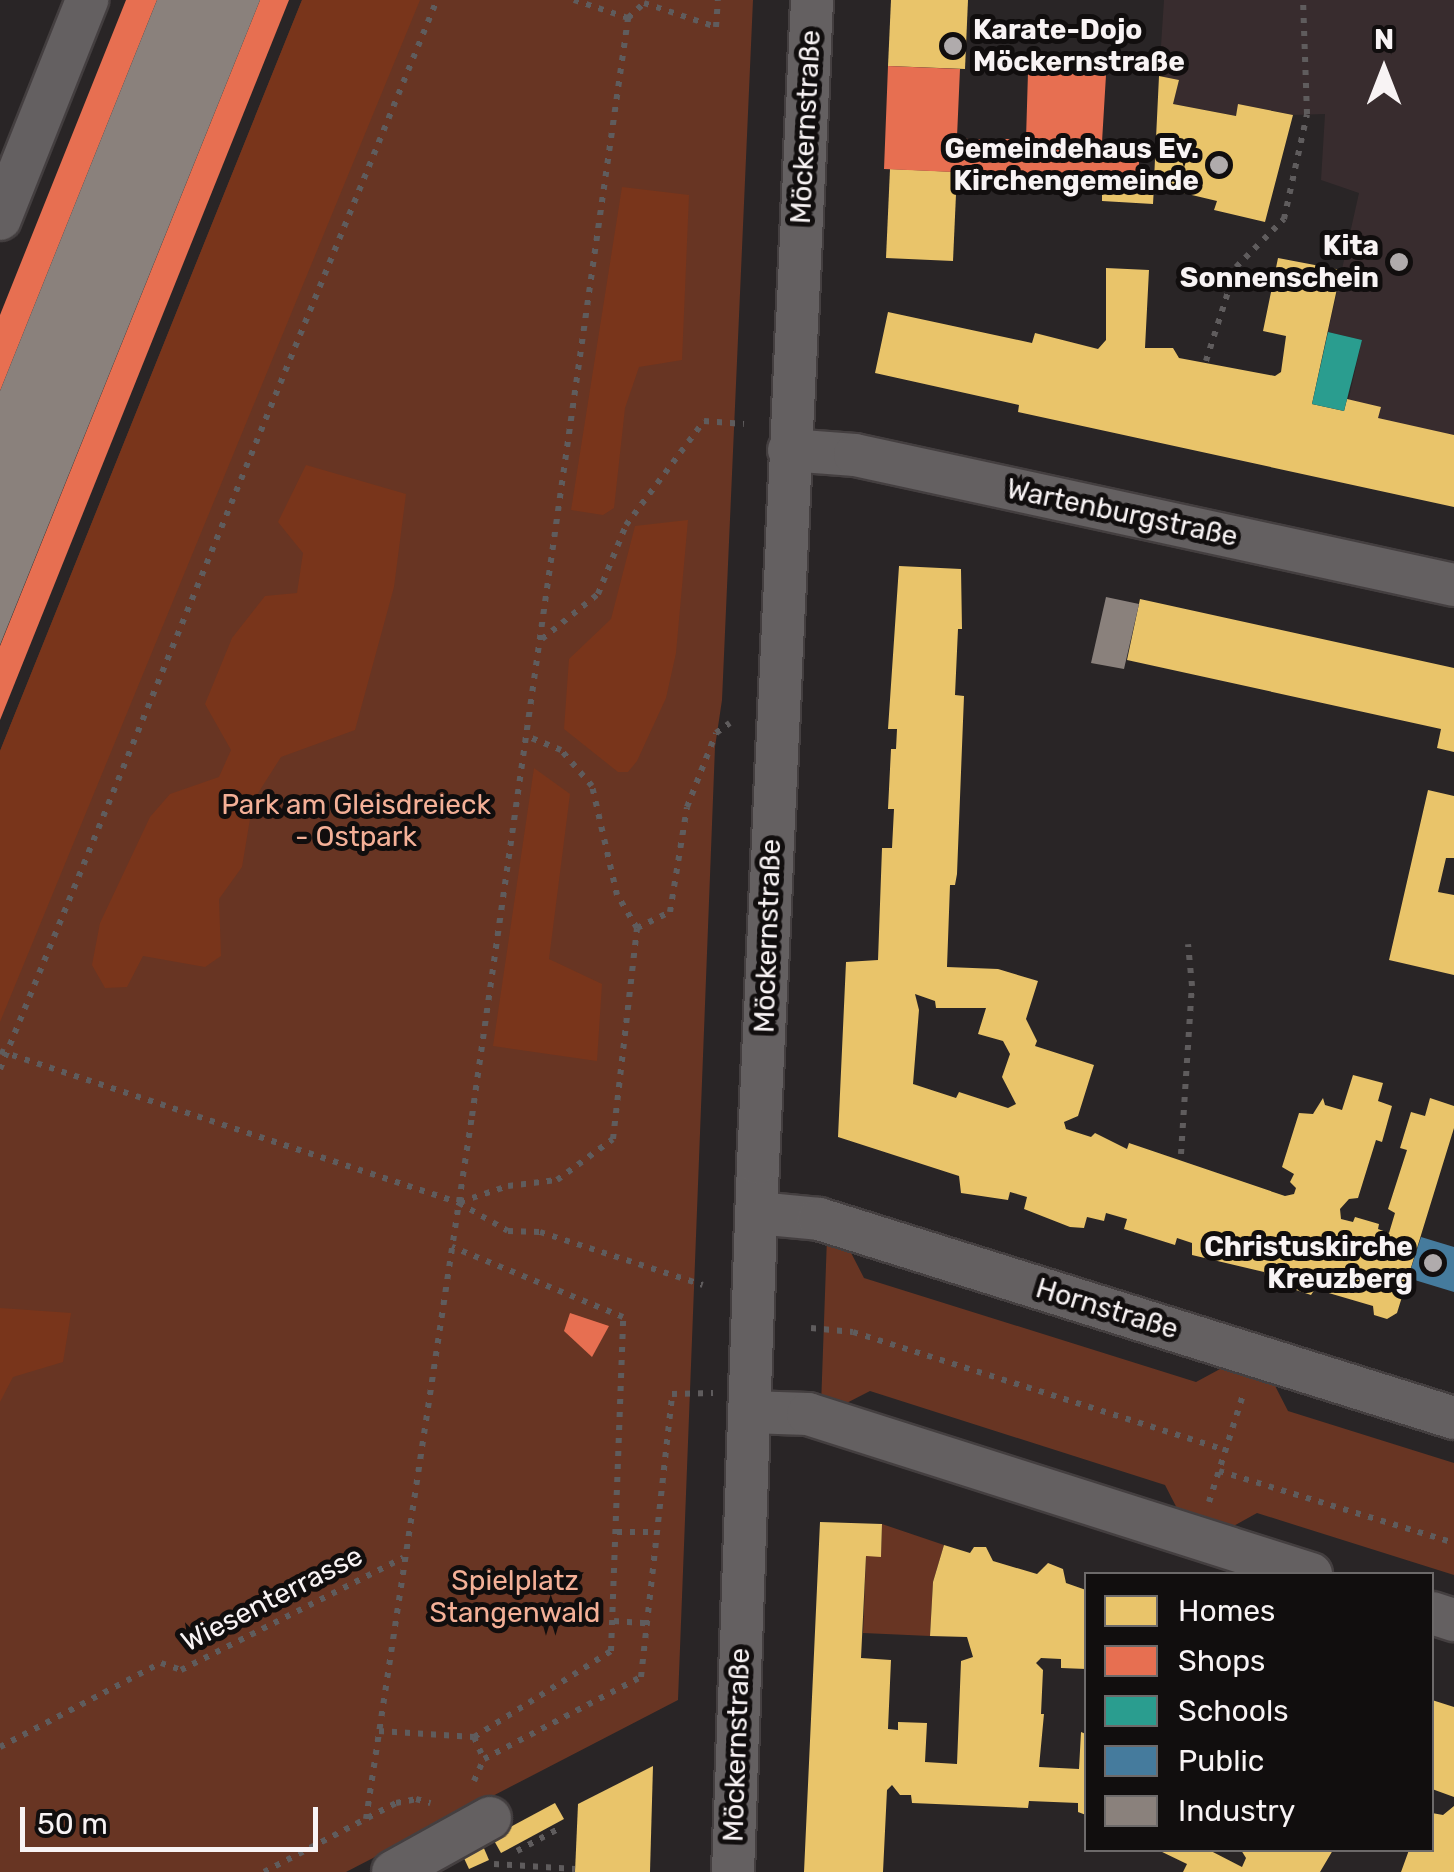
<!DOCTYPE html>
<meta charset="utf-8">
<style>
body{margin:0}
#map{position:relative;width:1454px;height:1872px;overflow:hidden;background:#292526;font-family:Rubik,sans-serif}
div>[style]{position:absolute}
.built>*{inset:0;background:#382c2e}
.green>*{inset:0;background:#683523}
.forest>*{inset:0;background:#79351b}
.homes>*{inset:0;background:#e9c46a}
.shops>*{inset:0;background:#e76f51}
.schools>*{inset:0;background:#2a9d8f}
.public>*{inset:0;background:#457b9d}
.industry>*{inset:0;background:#8a817c}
.path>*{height:6px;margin-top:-3px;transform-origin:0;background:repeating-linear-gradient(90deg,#5f5c5d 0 5px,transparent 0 13px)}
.roads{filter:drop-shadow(2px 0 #443f40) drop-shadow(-2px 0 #443f40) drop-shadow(0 2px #443f40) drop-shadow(0 -2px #443f40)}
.minor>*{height:42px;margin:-21px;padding:0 21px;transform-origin:21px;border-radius:21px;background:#646061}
.dots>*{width:28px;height:28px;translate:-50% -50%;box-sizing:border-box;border:5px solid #110e0e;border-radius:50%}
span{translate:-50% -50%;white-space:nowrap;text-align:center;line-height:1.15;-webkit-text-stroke:10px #110e0e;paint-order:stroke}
.poi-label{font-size:28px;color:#f8f3f4;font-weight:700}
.left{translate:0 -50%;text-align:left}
.right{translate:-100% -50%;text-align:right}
.street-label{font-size:28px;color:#f8f3f4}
.park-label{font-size:28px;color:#f4b097}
.legend{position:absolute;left:1084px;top:1572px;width:350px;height:280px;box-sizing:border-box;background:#110e0e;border:2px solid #6d6a6a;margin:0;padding:12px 18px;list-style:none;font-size:30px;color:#f8f3f4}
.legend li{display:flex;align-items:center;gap:20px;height:50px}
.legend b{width:50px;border:2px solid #6d6a6a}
.north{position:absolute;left:1334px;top:20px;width:100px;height:100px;-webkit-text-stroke:8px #110e0e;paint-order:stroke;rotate:0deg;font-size:28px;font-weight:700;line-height:40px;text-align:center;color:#f8f3f4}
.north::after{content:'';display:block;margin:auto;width:35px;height:45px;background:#f8f3f4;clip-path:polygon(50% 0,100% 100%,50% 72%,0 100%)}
.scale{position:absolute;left:20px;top:1807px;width:298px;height:45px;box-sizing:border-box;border:5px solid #f8f3f4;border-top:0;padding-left:12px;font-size:30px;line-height:35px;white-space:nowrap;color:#f8f3f4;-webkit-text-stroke:8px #110e0e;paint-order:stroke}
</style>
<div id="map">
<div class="built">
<i style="clip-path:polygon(1164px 0,1454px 0,1454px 473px,1338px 446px,1362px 340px,1328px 332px,1359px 193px,1321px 180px,1325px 114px,1293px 115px,1239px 104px,1236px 116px,1173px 104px,1179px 80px,1159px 76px)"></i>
</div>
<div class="green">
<i style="clip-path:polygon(302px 0,753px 0,722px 700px,715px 747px,678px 1700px,346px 1872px,0 1872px,0 751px)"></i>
<i style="clip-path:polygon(827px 1237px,846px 1243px,864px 1278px,1196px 1382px,1233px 1362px,1269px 1374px,1288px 1411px,1454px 1463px,1454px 1575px,1257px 1513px,1221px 1533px,1184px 1522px,1165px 1485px,870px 1391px,833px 1410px,821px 1406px)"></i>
<i style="clip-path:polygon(882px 1524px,944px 1545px,933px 1582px,930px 1636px,863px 1633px,866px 1556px,881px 1556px)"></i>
</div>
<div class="forest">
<i style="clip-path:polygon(302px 0,420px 0,0 1022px,0 751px)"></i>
<i style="clip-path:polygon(622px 187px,689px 195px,682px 360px,639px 367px,625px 408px,614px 508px,603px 515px,571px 510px)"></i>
<i style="clip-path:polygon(306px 465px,406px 494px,394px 587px,355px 730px,281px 757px,253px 801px,242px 867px,219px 899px,221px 956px,205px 967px,143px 956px,127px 987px,105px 988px,92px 965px,100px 923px,150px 817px,170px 794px,219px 777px,231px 750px,205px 704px,232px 638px,265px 596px,297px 593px,303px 553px,278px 522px)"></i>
<i style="clip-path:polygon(688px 520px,676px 653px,666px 698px,637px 761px,628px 772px,618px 772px,564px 729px,569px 659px,611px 619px,635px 526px)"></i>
<i style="clip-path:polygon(534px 768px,570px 794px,549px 959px,602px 984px,597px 1061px,493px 1046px)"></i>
<i style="clip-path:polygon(0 1308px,71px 1313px,63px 1362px,13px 1377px,0 1402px)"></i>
</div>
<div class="homes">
<i style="clip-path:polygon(891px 0,968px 0,965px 69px,888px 66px)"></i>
<i style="clip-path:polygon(1159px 76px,1179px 80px,1173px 104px,1236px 116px,1238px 104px,1293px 115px,1265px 222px,1214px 210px,1217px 201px,1154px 186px,1153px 204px,1102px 201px,1102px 178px,1154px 180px)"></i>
<i style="clip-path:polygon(890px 169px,957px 172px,953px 261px,886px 258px)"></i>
<i style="clip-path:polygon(1278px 258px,1341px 270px,1312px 404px,1344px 411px,1347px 399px,1381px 407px,1378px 418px,1454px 435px,1454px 507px,1018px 412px,1019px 405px,875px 373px,888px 312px,1032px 343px,1035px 333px,1098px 349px,1106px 340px,1106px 268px,1149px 270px,1145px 348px,1173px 348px,1179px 358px,1275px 376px,1281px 372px,1286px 336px,1263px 331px)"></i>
<i style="clip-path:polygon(evenodd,899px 566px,961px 569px,962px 629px,958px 629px,955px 695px,964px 696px,957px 874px,955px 885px,950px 885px,947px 967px,998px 969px,1038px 981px,1026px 1019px,1037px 1041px,1035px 1046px,1094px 1065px,1078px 1116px,1064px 1122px,1066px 1129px,1091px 1137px,1095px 1133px,1127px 1149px,1129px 1143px,1285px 1196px,1294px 1194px,1296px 1188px,1290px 1182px,1294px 1174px,1282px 1167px,1299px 1113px,1313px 1114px,1323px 1098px,1325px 1105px,1342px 1110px,1353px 1075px,1383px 1083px,1378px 1101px,1392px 1106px,1382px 1142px,1376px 1140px,1358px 1198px,1349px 1199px,1340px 1209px,1341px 1219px,1353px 1222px,1355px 1217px,1379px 1224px,1378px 1229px,1389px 1233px,1395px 1213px,1388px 1209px,1407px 1150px,1400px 1148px,1411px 1112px,1425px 1116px,1430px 1098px,1454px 1106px,1454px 1128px,1397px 1313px,1387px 1319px,1374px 1315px,1373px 1306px,1315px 1289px,1311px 1295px,1296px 1290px,1290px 1280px,1285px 1287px,1266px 1281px,1264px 1272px,1192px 1255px,1192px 1243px,1177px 1238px,1175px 1245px,1124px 1229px,1127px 1219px,1106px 1213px,1104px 1221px,1087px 1217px,1084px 1228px,1070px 1227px,1024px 1209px,1027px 1197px,1010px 1192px,1008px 1200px,961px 1193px,959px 1176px,838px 1137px,846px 962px,878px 960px,882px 848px,892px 848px,894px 809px,888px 809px,891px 749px,896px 749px,897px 729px,888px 729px,899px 566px,915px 994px,935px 1001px,936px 1008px,986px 1008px,978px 1034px,1003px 1041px,1010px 1054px,1002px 1077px,1016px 1104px,1008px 1108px,959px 1092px,956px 1098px,913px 1084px,919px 1010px,915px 994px)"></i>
<i style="clip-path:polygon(1140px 599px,1454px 668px,1454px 752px,1437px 748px,1441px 729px,1127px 660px)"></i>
<i style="clip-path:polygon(1428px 790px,1454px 796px,1454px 858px,1446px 858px,1438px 892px,1454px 895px,1454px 975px,1389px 960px)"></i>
<i style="clip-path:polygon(820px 1522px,882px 1524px,881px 1557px,866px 1556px,861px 1658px,891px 1660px,888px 1729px,898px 1730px,898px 1722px,927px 1723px,925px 1762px,957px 1764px,961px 1661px,973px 1657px,967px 1637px,930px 1636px,933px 1582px,944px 1545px,970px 1553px,974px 1547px,986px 1547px,993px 1561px,1037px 1574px,1048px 1563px,1063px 1569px,1066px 1583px,1086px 1590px,1086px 1669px,1061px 1668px,1061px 1659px,1041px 1658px,1036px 1663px,1043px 1670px,1041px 1714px,1044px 1714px,1039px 1767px,1079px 1769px,1081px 1732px,1086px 1734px,1086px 1815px,1078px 1812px,1078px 1803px,1029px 1801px,1028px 1808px,912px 1803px,911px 1795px,900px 1795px,892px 1785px,887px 1790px,883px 1872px,804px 1872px)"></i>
<i style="clip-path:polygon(1432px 1700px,1454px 1707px,1454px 1797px,1432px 1789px)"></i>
<i style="clip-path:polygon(653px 1766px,650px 1872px,575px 1872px,578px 1804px)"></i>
<i style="clip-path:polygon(555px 1803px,564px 1819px,501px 1853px,492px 1837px)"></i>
<i style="clip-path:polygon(1454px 1806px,1454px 1872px,1401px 1872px,1409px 1850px,1432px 1850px,1432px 1813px,1443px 1815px)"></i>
<i style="clip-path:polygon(483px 1846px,489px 1860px,469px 1869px,463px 1856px)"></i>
<i style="clip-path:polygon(1158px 1850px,1209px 1850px,1242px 1867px,1246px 1858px,1241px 1850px,1333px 1850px,1320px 1872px,1183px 1872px,1187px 1864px)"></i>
</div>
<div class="shops">
<i style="clip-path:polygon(126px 0,157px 0,0 391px,0 315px)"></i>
<i style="clip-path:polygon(260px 0,289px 0,0 720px,0 646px)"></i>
<i style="clip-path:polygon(888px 66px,960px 69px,957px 137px,968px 139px,1026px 139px,1028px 72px,1106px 75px,1102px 142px,1118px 143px,1116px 159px,1139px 160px,1139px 180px,884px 169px)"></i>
<i style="clip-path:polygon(570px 1313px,609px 1326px,592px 1357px,564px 1331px)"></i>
</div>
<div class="schools">
<i style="clip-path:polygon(1328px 332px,1362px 340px,1344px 411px,1312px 404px)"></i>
</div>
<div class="public">
<i style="clip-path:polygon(1421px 1237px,1454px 1247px,1454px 1292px,1408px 1278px)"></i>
</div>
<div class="industry">
<i style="clip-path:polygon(157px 0,260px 0,0 645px,0 391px)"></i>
<i style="clip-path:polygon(1106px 597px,1139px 604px,1124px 669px,1091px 663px)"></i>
</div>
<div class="path">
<i style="left:628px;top:18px;width:22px;rotate:-43deg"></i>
<i style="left:644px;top:3px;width:76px;rotate:18.4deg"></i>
<i style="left:716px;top:27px;width:27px;rotate:-86deg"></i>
<i style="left:1206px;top:361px;width:99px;rotate:-72.3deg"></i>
<i style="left:1236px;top:267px;width:68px;rotate:-45deg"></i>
<i style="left:1284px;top:219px;width:107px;rotate:-77.6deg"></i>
<i style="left:1307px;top:114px;width:114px;rotate:-92deg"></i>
<i style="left:542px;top:639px;width:72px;rotate:-38.8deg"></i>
<i style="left:598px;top:594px;width:74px;rotate:-67.9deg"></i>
<i style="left:626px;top:525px;width:130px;rotate:-53.1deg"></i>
<i style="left:704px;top:421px;width:40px;rotate:4.3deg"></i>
<i style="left:637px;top:928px;width:37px;rotate:-26deg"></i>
<i style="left:670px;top:912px;width:106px;rotate:-80.8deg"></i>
<i style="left:687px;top:807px;width:79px;rotate:-68.6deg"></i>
<i style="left:716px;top:733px;width:17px;rotate:-36deg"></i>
<i style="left:0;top:1051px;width:484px;rotate:18.3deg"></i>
<i style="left:459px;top:1203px;width:56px;rotate:29.7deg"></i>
<i style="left:508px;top:1231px;width:32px;rotate:2deg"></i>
<i style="left:540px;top:1232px;width:171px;rotate:18deg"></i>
<i style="left:0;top:1069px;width:1155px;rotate:-67.77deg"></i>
<i style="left:1181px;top:1154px;width:168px;rotate:-86.3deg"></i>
<i style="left:1192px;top:986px;width:42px;rotate:-95.4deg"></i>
<i style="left:460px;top:1202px;width:51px;rotate:-18.4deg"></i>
<i style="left:508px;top:1186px;width:49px;rotate:-7deg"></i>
<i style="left:557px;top:1180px;width:69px;rotate:-36.2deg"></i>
<i style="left:613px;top:1139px;width:212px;rotate:-83.5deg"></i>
<i style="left:637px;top:928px;width:39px;rotate:-121deg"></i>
<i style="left:617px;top:895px;width:112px;rotate:-102.9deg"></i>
<i style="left:592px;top:786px;width:48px;rotate:-130.7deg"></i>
<i style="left:561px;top:750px;width:37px;rotate:-158deg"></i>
<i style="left:811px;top:1328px;width:42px;rotate:5.4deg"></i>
<i style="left:853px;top:1332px;width:390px;rotate:17.6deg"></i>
<i style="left:1219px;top:1471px;width:246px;rotate:17deg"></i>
<i style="left:1209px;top:1502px;width:112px;rotate:-72.4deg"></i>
<i style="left:617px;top:1532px;width:39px"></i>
<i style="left:614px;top:1621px;width:32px;rotate:4deg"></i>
<i style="left:379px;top:1731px;width:95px;rotate:3.6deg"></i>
<i style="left:474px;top:1737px;width:162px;rotate:-32.1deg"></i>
<i style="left:611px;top:1651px;width:334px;rotate:-87.9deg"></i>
<i style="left:623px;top:1317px;width:185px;rotate:-157.7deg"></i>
<i style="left:474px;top:1737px;width:24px;rotate:66deg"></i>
<i style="left:0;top:1747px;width:182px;rotate:-27.6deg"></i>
<i style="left:161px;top:1663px;width:21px;rotate:19deg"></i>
<i style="left:181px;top:1670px;width:249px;rotate:-26.8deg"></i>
<i style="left:474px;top:1781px;width:24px;rotate:-66deg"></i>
<i style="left:484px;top:1759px;width:177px;rotate:-27.6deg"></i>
<i style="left:641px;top:1677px;width:285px;rotate:-83.7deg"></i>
<i style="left:672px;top:1394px;width:41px;rotate:-1.4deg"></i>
<i style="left:366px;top:1819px;width:711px;rotate:-81.43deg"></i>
<i style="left:472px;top:1116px;width:1109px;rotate:-81.91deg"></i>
<i style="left:628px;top:18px;width:57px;rotate:-161.6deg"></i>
<i style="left:517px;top:1851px;width:49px;rotate:-28.1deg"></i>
<i style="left:494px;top:1864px;width:81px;rotate:3.5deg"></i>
<i style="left:264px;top:1872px;width:149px;rotate:-27.6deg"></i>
<i style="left:396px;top:1803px;width:20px;rotate:-11deg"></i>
<i style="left:416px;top:1799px;width:15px;rotate:16deg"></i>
</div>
<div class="roads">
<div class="minor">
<i style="left:0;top:219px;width:236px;rotate:-68.3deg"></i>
<i style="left:789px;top:450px;width:66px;rotate:4.3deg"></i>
<i style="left:855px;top:455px;width:613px;rotate:12.24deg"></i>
<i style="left:757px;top:1213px;width:62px;rotate:5.5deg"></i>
<i style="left:819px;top:1219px;width:665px;rotate:17.4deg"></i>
<i style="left:749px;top:1412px;width:59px;rotate:1.9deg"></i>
<i style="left:808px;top:1414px;width:528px;rotate:17.65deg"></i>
<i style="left:1432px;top:1613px;width:23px;rotate:18deg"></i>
<i style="left:393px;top:1872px;width:111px;rotate:-29.1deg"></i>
<i style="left:733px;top:1872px;width:709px;rotate:-87.98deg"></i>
<i style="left:758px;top:1163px;width:1164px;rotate:-87.34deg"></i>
</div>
</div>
<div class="dots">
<i style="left:953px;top:46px;background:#b0abac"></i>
<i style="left:1219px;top:165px;background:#b0abac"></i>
<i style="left:1399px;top:262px;background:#b0abac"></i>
<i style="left:1433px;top:1263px;background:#b0abac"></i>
</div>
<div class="poi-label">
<span class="left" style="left:973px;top:46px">Karate-Dojo<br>Möckernstraße</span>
<span class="right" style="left:1199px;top:165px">Gemeindehaus Ev.<br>Kirchengemeinde</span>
<span class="right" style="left:1379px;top:262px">Kita<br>Sonnenschein</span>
<span class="right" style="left:1413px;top:1263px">Christuskirche<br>Kreuzberg</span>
</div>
<div class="street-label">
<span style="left:806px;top:127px;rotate:-87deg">Möckernstraße</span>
<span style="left:1122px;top:513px;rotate:12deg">Wartenburgstraße</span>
<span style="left:768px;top:936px;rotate:-88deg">Möckernstraße</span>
<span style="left:1107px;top:1309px;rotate:17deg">Hornstraße</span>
<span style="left:272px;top:1599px;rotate:-27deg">Wiesenterrasse</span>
<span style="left:737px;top:1745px;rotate:-88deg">Möckernstraße</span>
</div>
<div class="park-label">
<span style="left:356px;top:821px">Park am Gleisdreieck<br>- Ostpark</span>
<span style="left:515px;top:1597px">Spielplatz<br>Stangenwald</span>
</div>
<ul class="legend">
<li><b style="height:28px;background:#e9c46a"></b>Homes</li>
<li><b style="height:28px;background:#e76f51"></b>Shops</li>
<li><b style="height:28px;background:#2a9d8f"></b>Schools</li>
<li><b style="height:28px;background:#457b9d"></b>Public</li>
<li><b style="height:28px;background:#8a817c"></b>Industry</li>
</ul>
<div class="north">N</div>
<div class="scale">50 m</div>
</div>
